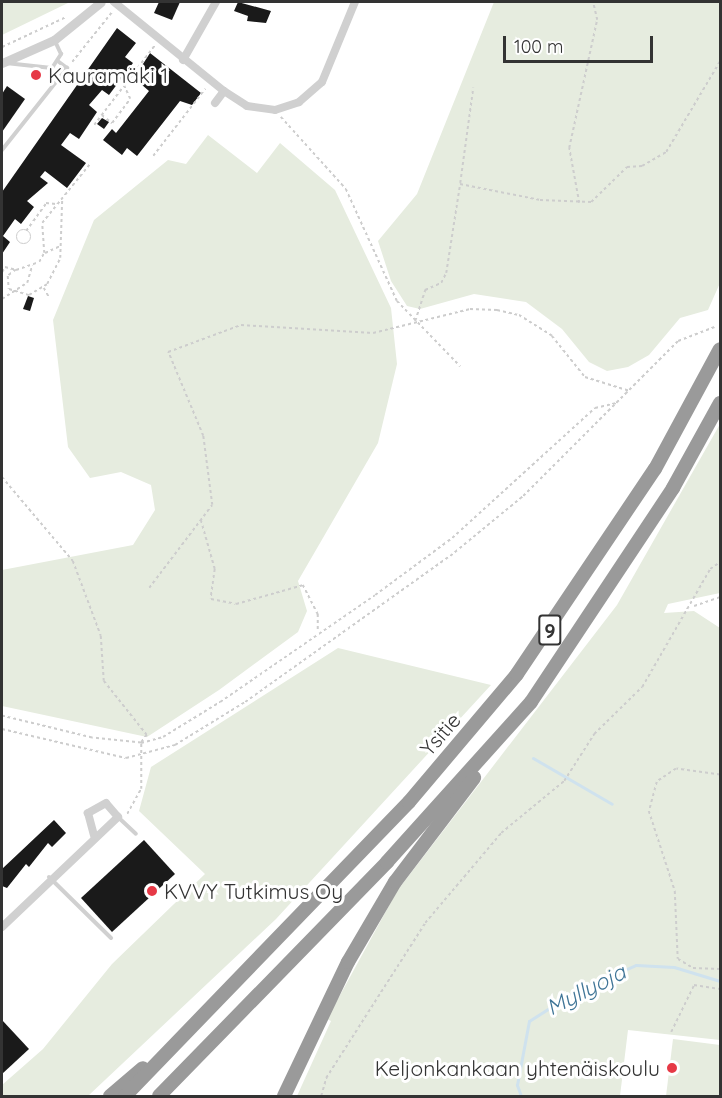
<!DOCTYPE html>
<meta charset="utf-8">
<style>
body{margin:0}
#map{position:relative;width:722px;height:1098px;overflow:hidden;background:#fff;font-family:Quicksand,sans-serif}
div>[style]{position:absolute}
.green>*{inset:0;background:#e6ecdf}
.stream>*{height:3px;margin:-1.5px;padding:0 1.5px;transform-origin:1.5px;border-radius:1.5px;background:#cfe2ee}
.building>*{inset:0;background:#1a1a1a}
.path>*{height:1.5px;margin-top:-0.75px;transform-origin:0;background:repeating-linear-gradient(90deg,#cdcdcd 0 3px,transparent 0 6px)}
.path>.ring{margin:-0.75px;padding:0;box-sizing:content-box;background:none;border:1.5px solid #cdcdcd;border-radius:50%}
.service>*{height:4px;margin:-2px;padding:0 2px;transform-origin:2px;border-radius:2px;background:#d0d0d0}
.minor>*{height:8px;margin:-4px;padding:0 4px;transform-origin:4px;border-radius:4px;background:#d0d0d0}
.tertiary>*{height:9px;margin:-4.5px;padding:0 4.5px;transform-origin:4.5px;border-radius:4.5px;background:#d0d0d0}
.motorway>*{height:14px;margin:-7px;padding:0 7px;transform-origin:7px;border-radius:7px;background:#9a9a9a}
.dots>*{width:16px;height:16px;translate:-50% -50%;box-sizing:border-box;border:3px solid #fff;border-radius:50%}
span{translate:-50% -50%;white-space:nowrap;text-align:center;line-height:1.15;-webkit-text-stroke:6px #fff;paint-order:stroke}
.shield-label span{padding:2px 4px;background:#fff;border:2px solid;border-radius:4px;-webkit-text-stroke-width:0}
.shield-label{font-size:20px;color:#333;font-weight:700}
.poi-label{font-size:21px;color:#333}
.left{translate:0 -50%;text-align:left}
.right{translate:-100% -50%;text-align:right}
.street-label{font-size:21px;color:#333}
.water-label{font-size:22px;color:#3f7597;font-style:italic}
.frame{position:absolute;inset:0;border:3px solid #333;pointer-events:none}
.scale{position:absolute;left:503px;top:36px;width:150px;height:27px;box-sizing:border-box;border:3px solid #333;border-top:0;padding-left:8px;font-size:18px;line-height:21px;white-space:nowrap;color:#333;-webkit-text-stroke:4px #fff;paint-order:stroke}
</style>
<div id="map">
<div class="green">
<i style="clip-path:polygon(2px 2px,70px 2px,2px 35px)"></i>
<i style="clip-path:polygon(494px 2px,720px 2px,720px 283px,708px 310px,680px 318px,649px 355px,628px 367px,607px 371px,589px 362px,562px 329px,526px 302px,474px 294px,420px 309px,407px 306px,391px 281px,378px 241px,417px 194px)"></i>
<i style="clip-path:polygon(208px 135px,257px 173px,280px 143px,335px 190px,391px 308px,397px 364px,378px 443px,298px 581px,307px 611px,298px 632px,219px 690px,147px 737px,2px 706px,2px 570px,133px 545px,155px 510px,151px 485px,121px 472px,90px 478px,68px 447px,53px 320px,94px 220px,168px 160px,186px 164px)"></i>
<i style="clip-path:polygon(720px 424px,720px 593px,668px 604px,664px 613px,694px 611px,720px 628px,720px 1040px,628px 1030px,620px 1096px,297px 1096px,331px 1021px,327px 1019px,397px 891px,617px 605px)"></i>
<i style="clip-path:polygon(338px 648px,491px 685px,276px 919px,88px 1096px,2px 1096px,2px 1085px,43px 1049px,112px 964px,205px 874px,139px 811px,151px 767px)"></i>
<i style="clip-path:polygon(673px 1039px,720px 1045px,720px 1096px,666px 1096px)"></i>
</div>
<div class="stream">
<i style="left:533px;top:758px;width:91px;rotate:30.2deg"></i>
<i style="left:521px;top:1096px;width:12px;rotate:-110deg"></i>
<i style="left:517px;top:1085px;width:65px;rotate:-79.4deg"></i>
<i style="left:529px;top:1021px;width:52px;rotate:-32.5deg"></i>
<i style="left:573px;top:993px;width:69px;rotate:-24deg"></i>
<i style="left:636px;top:965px;width:38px;rotate:3deg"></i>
<i style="left:674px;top:967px;width:48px;rotate:16.9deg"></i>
</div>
<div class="building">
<i style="clip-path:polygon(159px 2px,180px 2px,172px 20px,154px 13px)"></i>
<i style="clip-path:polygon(238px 2px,271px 11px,266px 23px,247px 21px,248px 16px,234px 11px)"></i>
<i style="clip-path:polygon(117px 28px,136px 43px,125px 57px,133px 63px,109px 95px,102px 90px,89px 105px,97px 112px,79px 139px,70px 133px,61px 145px,86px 163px,67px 188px,45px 171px,40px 177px,48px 183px,27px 201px,34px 207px,21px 224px,15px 219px,3px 236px,10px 242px,2px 254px,2px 192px)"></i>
<i style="clip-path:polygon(150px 53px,201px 93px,192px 105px,180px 101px,137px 156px,127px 148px,122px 155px,103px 140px,112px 129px,116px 133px,149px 91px,134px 78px)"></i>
<i style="clip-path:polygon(7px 86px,25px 99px,2px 132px,2px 94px)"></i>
<i style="clip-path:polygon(102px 118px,109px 122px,104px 129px,97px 124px)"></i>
<i style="clip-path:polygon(28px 296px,34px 298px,30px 311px,23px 309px)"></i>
<i style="clip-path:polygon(54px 820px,66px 833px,52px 847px,48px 843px,29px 867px,26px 864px,7px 888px,2px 886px,2px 869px)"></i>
<i style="clip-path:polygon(144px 840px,175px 874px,112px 932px,81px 898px)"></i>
<i style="clip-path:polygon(2px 1020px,29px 1049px,2px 1074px)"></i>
</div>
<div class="path">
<i style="left:2px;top:47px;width:71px;rotate:-25.1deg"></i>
<i style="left:72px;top:62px;width:64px;rotate:-51.3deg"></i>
<i style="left:102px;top:115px;width:13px;rotate:39deg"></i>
<i style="left:112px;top:123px;width:30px;rotate:-53deg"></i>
<i style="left:130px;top:99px;width:14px;rotate:-115deg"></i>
<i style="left:281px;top:117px;width:97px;rotate:47.9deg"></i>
<i style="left:346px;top:189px;width:123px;rotate:65.5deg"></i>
<i style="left:397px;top:301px;width:91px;rotate:45.9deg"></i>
<i style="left:94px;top:125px;width:101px;rotate:-52.7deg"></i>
<i style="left:153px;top:156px;width:85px;rotate:-52.2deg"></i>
<i style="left:460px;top:183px;width:96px;rotate:-82.2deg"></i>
<i style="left:579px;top:203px;width:56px;rotate:-100.3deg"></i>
<i style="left:569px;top:148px;width:131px;rotate:-77.7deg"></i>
<i style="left:597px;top:20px;width:18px;rotate:-103deg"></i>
<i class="ring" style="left:17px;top:230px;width:12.5px;height:12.5px"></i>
<i style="left:26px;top:231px;width:34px;rotate:-54deg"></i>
<i style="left:46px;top:203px;width:10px;rotate:6deg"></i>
<i style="left:45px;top:253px;width:17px;rotate:-25deg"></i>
<i style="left:16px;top:270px;width:10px;rotate:143deg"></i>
<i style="left:8px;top:276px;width:13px;rotate:86deg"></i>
<i style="left:9px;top:289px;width:21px;rotate:17deg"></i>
<i style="left:29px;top:295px;width:21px;rotate:-31deg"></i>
<i style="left:47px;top:284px;width:29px;rotate:-63deg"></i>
<i style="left:60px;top:258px;width:60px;rotate:-88.1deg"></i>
<i style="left:2px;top:272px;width:6px;rotate:-59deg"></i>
<i style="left:5px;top:267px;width:11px;rotate:15deg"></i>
<i style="left:16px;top:270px;width:24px;rotate:-19deg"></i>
<i style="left:39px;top:262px;width:10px;rotate:-61deg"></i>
<i style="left:44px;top:253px;width:30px;rotate:-94deg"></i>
<i style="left:42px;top:223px;width:76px;rotate:-50.9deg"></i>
<i style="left:44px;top:288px;width:10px;rotate:61deg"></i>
<i style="left:2px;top:299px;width:30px;rotate:-33deg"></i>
<i style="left:27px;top:283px;width:18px;rotate:-74deg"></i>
<i style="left:415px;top:321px;width:33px;rotate:-72deg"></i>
<i style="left:425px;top:290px;width:17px;rotate:-24deg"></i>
<i style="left:441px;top:283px;width:11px;rotate:-63deg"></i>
<i style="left:446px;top:273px;width:90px;rotate:-81.1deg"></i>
<i style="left:460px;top:184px;width:82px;rotate:11.3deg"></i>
<i style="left:540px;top:200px;width:51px;rotate:2.2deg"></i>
<i style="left:591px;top:202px;width:50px;rotate:-44.2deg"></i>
<i style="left:627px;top:167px;width:15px;rotate:-4deg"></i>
<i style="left:642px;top:166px;width:28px;rotate:-30deg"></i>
<i style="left:666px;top:152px;width:106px;rotate:-59.3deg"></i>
<i style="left:2px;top:477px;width:110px;rotate:49.8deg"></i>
<i style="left:73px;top:561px;width:80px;rotate:69.5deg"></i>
<i style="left:101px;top:636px;width:45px;rotate:86.2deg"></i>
<i style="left:104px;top:681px;width:69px;rotate:51.5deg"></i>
<i style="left:147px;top:735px;width:10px;rotate:127deg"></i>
<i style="left:141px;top:743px;width:49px;rotate:-174.2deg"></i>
<i style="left:92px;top:738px;width:93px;rotate:-166.3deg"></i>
<i style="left:201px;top:520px;width:51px;rotate:74.1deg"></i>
<i style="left:215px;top:569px;width:30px;rotate:98deg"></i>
<i style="left:211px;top:599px;width:25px;rotate:11deg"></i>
<i style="left:236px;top:604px;width:70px;rotate:-15.8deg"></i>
<i style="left:303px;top:585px;width:33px;rotate:63deg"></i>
<i style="left:318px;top:614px;width:17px;rotate:90deg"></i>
<i style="left:149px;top:588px;width:104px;rotate:-52.8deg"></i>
<i style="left:212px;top:505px;width:70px;rotate:-97.4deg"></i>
<i style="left:203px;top:436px;width:91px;rotate:-112.6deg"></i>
<i style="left:168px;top:352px;width:78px;rotate:-20.3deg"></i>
<i style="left:241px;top:325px;width:132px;rotate:3.5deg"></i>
<i style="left:373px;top:333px;width:100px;rotate:-13.9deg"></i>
<i style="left:470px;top:309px;width:27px;rotate:2deg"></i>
<i style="left:497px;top:310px;width:23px;rotate:13deg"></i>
<i style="left:519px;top:315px;width:39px;rotate:32deg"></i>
<i style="left:552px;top:336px;width:53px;rotate:51.2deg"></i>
<i style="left:585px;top:377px;width:47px;rotate:17.3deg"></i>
<i style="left:694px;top:606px;width:28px;rotate:-19deg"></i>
<i style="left:2px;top:729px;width:127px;rotate:13.2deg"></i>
<i style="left:126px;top:758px;width:51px;rotate:-14.9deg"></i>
<i style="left:175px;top:745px;width:82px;rotate:-31.6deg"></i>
<i style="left:245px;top:702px;width:252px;rotate:-35.5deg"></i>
<i style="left:450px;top:556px;width:94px;rotate:-39.4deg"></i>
<i style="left:523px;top:496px;width:219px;rotate:-45deg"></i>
<i style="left:678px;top:341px;width:39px;rotate:-21deg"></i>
<i style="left:720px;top:775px;width:44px;rotate:-172.2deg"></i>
<i style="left:676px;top:769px;width:23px;rotate:146deg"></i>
<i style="left:657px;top:782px;width:30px;rotate:105deg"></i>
<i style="left:649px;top:811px;width:84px;rotate:72deg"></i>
<i style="left:675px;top:891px;width:68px;rotate:87.5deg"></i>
<i style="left:678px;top:959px;width:17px;rotate:31deg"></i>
<i style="left:693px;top:968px;width:27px;rotate:2deg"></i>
<i style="left:127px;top:814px;width:29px;rotate:-61deg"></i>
<i style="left:141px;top:789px;width:46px;rotate:-90deg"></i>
<i style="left:141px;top:743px;width:23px;rotate:-15deg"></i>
<i style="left:163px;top:737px;width:67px;rotate:-31.6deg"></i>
<i style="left:220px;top:702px;width:188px;rotate:-34.6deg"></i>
<i style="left:375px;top:595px;width:96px;rotate:-36.5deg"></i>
<i style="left:452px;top:538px;width:193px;rotate:-42.3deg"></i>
<i style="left:595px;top:408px;width:22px;rotate:-13deg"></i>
<i style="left:671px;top:1032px;width:52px;rotate:-63.9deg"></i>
<i style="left:694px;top:985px;width:26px;rotate:9deg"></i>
<i style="left:321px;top:1096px;width:19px;rotate:-74deg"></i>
<i style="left:326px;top:1078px;width:184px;rotate:-57.4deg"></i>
<i style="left:425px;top:923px;width:118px;rotate:-49.8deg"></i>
<i style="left:501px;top:833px;width:82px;rotate:-39.5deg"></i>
<i style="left:564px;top:781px;width:56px;rotate:-57.4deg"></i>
<i style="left:594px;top:734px;width:67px;rotate:-44.4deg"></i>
<i style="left:642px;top:687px;width:136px;rotate:-60deg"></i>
<i style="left:710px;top:569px;width:12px;rotate:-35deg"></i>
</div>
<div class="service">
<i style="left:6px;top:63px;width:46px;rotate:6.2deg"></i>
<i style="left:52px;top:68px;width:17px;rotate:-57deg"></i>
<i style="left:61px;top:54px;width:14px;rotate:-115deg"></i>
<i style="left:2px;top:150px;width:105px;rotate:-51.6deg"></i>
<i style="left:67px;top:68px;width:10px;rotate:-143deg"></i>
<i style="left:119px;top:818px;width:23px;rotate:43deg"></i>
<i style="left:49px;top:877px;width:87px;rotate:44.5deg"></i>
</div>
<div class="minor">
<i style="left:114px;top:2px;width:141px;rotate:39deg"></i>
<i style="left:224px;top:91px;width:27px;rotate:33deg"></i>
<i style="left:247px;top:106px;width:28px;rotate:8deg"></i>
<i style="left:275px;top:110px;width:25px;rotate:-18deg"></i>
<i style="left:299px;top:102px;width:30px;rotate:-41deg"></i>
<i style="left:322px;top:82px;width:87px;rotate:-67.6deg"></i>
<i style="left:183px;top:60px;width:67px;rotate:-60.4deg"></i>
<i style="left:215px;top:103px;width:15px;rotate:-53deg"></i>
<i style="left:2px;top:927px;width:160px;rotate:-43.5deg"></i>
<i style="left:118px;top:817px;width:18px;rotate:-131deg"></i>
<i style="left:106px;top:803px;width:21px;rotate:151deg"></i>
<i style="left:88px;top:813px;width:23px;rotate:75deg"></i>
</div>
<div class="tertiary">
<i style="left:2px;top:63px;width:57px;rotate:-23.9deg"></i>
<i style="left:54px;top:40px;width:60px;rotate:-39deg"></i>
</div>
<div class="motorway">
<i style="left:110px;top:1096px;width:43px;rotate:-40.3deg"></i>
<i style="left:125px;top:1096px;width:409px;rotate:-46deg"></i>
<i style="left:409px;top:802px;width:167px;rotate:-49.8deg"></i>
<i style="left:517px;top:674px;width:247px;rotate:-56.1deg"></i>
<i style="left:655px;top:469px;width:136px;rotate:-61.6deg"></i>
<i style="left:159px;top:1096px;width:327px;rotate:-45.7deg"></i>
<i style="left:387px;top:862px;width:215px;rotate:-48deg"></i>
<i style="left:531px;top:702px;width:257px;rotate:-56.4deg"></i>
<i style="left:673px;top:488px;width:97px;rotate:-61.1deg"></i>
<i style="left:284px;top:1096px;width:148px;rotate:-64.5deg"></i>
<i style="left:348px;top:962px;width:93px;rotate:-59.6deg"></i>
<i style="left:395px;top:882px;width:131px;rotate:-52.8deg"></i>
</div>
<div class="dots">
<i style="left:36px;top:75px;background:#e63946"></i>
<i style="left:152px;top:891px;background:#e63946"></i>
<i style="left:672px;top:1068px;background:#e63946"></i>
</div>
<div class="shield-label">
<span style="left:550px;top:630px">9</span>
</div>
<div class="poi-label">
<span class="left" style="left:48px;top:75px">Kauramäki 1</span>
<span class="left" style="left:164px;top:891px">KVVY Tutkimus Oy</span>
<span class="right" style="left:660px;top:1068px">Keljonkankaan yhtenäiskoulu</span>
</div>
<div class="street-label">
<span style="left:440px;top:734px;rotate:-49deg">Ysitie</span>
</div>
<div class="water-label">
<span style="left:586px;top:990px;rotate:-27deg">Myllyoja</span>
</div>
<div class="frame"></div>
<div class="scale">100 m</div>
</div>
